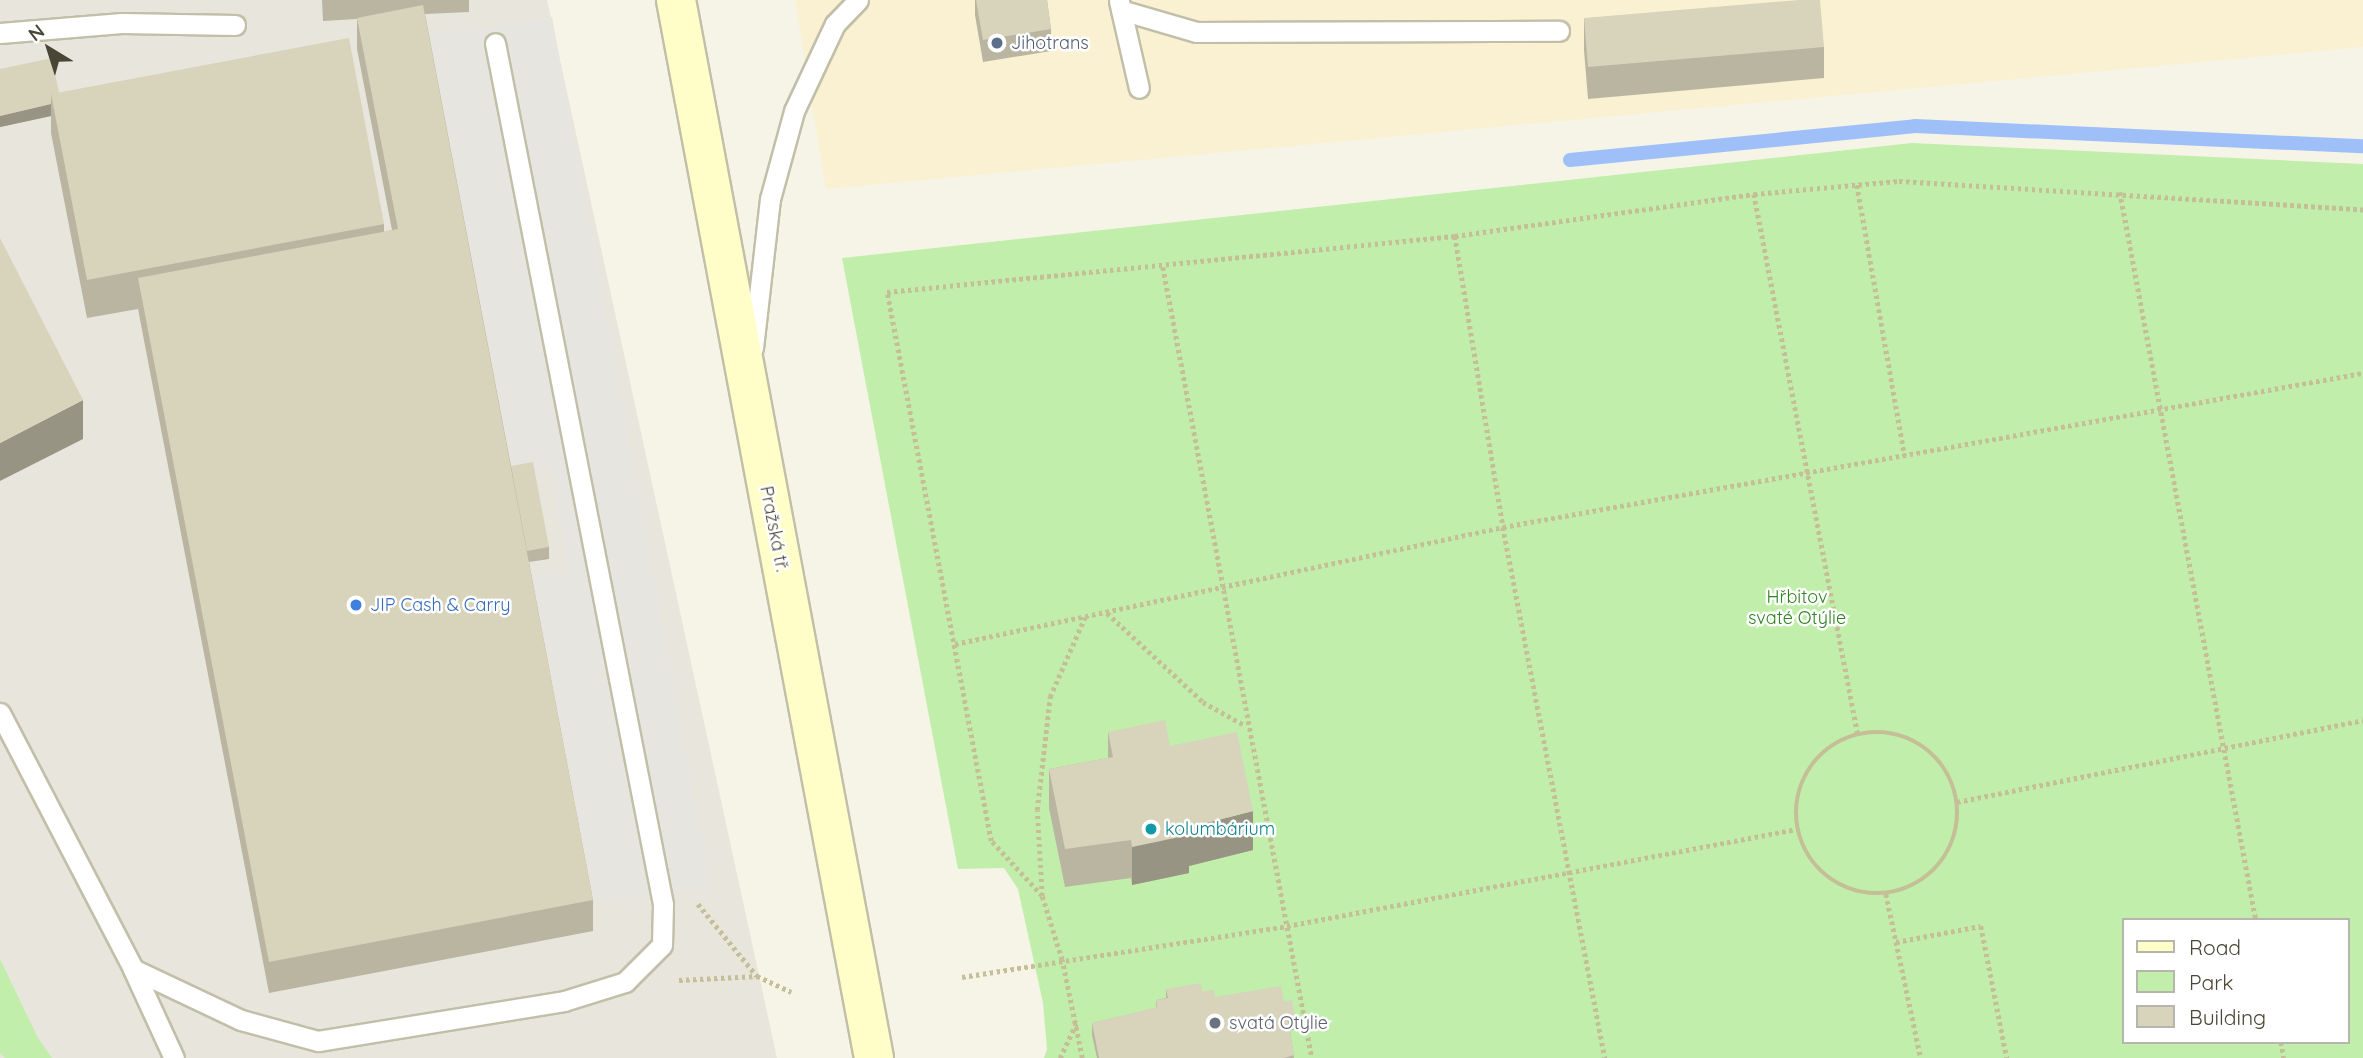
<!DOCTYPE html>
<meta charset="utf-8">
<style>
body{margin:0}
#map{position:relative;width:2363px;height:1058px;overflow:hidden;background:#f5f4e7;font-family:Quicksand,sans-serif}
div>[style]{position:absolute}
.commercial>*{inset:0;background:#f9f1d1}
.industrial>*{inset:0;background:#e8e5dc}
.green>*{inset:0;background:#c2eeac}
.parking>*{inset:0;background:#e6e5e0}
.stream>*{height:14px;margin:-7px;padding:0 7px;transform-origin:7px;border-radius:7px;background:#9ebff8}
.path>*{height:4.5px;margin-top:-2.25px;transform-origin:0;background:repeating-linear-gradient(90deg,#c5bf98 0 3.5px,transparent 0 7px)}
.path>.ring{margin:-2.25px;padding:0;box-sizing:content-box;background:none;border:4.5px solid #c5bf98;border-radius:50%}
.roads{filter:drop-shadow(2px 0 #c2bfa9) drop-shadow(-2px 0 #c2bfa9) drop-shadow(0 2px #c2bfa9) drop-shadow(0 -2px #c2bfa9)}
.service>*{height:19px;margin:-9.5px;padding:0 9.5px;transform-origin:9.5px;border-radius:9.5px;background:#fff}
.secondary>*{height:38px;margin:-19px;padding:0 19px;transform-origin:19px;border-radius:19px;background:#fffec8}
.wall>*{inset:0;background:#bab5a1}
.shaded-wall>*{inset:0;background:#979483}
.building>*{inset:0;background:#d8d3bb}
.dots>*{width:19px;height:19px;translate:-50% -50%;box-sizing:border-box;border:4px solid #fff;border-radius:50%}
span{translate:-50% -50%;white-space:nowrap;text-align:center;line-height:1.15;-webkit-text-stroke:5px #fff;paint-order:stroke}
.service-label{font-size:18px;color:#4e5e75}
.left{translate:0 -50%;text-align:left}
.street-label{font-size:18px;color:#494635}
.park-label{font-size:18px;color:#318222}
.shop-label{font-size:18px;color:#366cbe}
.culture-label{font-size:18px;color:#0d838f}
.worship-label{font-size:18px;color:#5b616d}
.legend{position:absolute;left:2122px;top:918px;width:228px;height:126px;box-sizing:border-box;background:#fff;border:2px solid #b6b5ae;margin:0;padding:9px 12px;list-style:none;font-size:21px;color:#494635}
.legend li{display:flex;align-items:center;gap:14px;height:35px}
.legend b{width:35px;border:2px solid #b6b5ae}
.north{position:absolute;left:14px;top:14px;width:70px;height:70px;-webkit-text-stroke:5px #fff;paint-order:stroke;rotate:322deg;font-size:19px;font-weight:700;line-height:28px;text-align:center;color:#494635}
.north::after{content:'';display:block;margin:auto;width:24px;height:32px;background:#494635;clip-path:polygon(50% 0,100% 100%,50% 72%,0 100%)}
</style>
<div id="map">
<div class="commercial">
<i style="clip-path:polygon(795px 0,2363px 0,2363px 47px,826px 189px)"></i>
</div>
<div class="industrial">
<i style="clip-path:polygon(0 0,547px 0,777px 1058px,0 1058px)"></i>
</div>
<div class="green">
<i style="clip-path:polygon(evenodd,1912px 143px,2363px 164px,2363px 1058px,1044px 1058px,1047px 1049px,1043px 1003px,1018px 889px,1004px 868px,958px 869px,842px 258px,1912px 143px,2123px 920px,2347px 920px,2347px 1042px,2123px 1042px,2123px 920px)"></i>
<i style="clip-path:polygon(0 959px,38px 1038px,52px 1058px,5px 1058px,0 1053px)"></i>
</div>
<div class="parking">
<i style="clip-path:polygon(552px 17px,711px 887px,594px 901px,533px 578px,569px 571px,550px 467px,513px 473px,430px 35px)"></i>
</div>
<div class="stream">
<i style="left:1570px;top:160px;width:347px;rotate:-5.6deg"></i>
<i style="left:1915px;top:126px;width:448px;rotate:2.6deg"></i>
</div>
<div class="path">
<i style="left:1857px;top:185px;width:275px;rotate:80deg"></i>
<i style="left:2120px;top:192px;width:741px;rotate:79.42deg"></i>
<i style="left:1754px;top:194px;width:551px;rotate:79.12deg"></i>
<i style="left:1455px;top:236px;width:295px;rotate:80.6deg"></i>
<i style="left:1503px;top:527px;width:541px;rotate:79.13deg"></i>
<i style="left:1163px;top:267px;width:805px;rotate:79.33deg"></i>
<i style="left:1107px;top:613px;width:131px;rotate:42.8deg"></i>
<i style="left:1203px;top:702px;width:49px;rotate:29.2deg"></i>
<i style="left:955px;top:644px;width:560px;rotate:-12.05deg"></i>
<i style="left:1503px;top:527px;width:874px;rotate:-10.15deg"></i>
<i class="ring" style="left:1796px;top:732px;width:157.5px;height:157.5px"></i>
<i style="left:1957px;top:802px;width:414px;rotate:-11.4deg"></i>
<i style="left:1886px;top:894px;width:168px;rotate:78deg"></i>
<i style="left:1042px;top:896px;width:75px;rotate:-132.8deg"></i>
<i style="left:991px;top:841px;width:559px;rotate:-100.73deg"></i>
<i style="left:887px;top:292px;width:571px;rotate:-5.63deg"></i>
<i style="left:1455px;top:236px;width:302px;rotate:-8deg"></i>
<i style="left:1754px;top:194px;width:146px;rotate:-5.1deg"></i>
<i style="left:1899px;top:181px;width:465px;rotate:3.5deg"></i>
<i style="left:698px;top:904px;width:93px;rotate:50.7deg"></i>
<i style="left:757px;top:976px;width:38px;rotate:25deg"></i>
<i style="left:1896px;top:942px;width:86px;rotate:-10.7deg"></i>
<i style="left:1981px;top:926px;width:135px;rotate:78.9deg"></i>
<i style="left:962px;top:977px;width:329px;rotate:-8.9deg"></i>
<i style="left:1287px;top:926px;width:519px;rotate:-10.77deg"></i>
<i style="left:679px;top:980px;width:78px;rotate:-2.9deg"></i>
<i style="left:2281px;top:1042px;width:16px;rotate:79deg"></i>
<i style="left:1060px;top:1058px;width:38px;rotate:-65deg"></i>
<i style="left:1082px;top:1058px;width:100px;rotate:-101.5deg"></i>
<i style="left:1062px;top:960px;width:67px;rotate:-107.4deg"></i>
<i style="left:1042px;top:896px;width:86px;rotate:-93.3deg"></i>
<i style="left:1037px;top:810px;width:114px;rotate:-83.4deg"></i>
<i style="left:1050px;top:697px;width:87px;rotate:-66.4deg"></i>
</div>
<div class="roads">
<div class="service">
<i style="left:1119px;top:1px;width:89px;rotate:77.1deg"></i>
<i style="left:1121px;top:10px;width:78px;rotate:16.3deg"></i>
<i style="left:1196px;top:32px;width:363px;rotate:-0.2deg"></i>
<i style="left:0;top:33px;width:122px;rotate:-4.7deg"></i>
<i style="left:122px;top:23px;width:113px;rotate:1deg"></i>
<i style="left:753px;top:348px;width:150px;rotate:-83.5deg"></i>
<i style="left:770px;top:199px;width:91px;rotate:-74.7deg"></i>
<i style="left:794px;top:111px;width:96px;rotate:-64.8deg"></i>
<i style="left:835px;top:24px;width:33px;rotate:-46deg"></i>
<i style="left:0;top:713px;width:288px;rotate:62.5deg"></i>
<i style="left:133px;top:969px;width:119px;rotate:25.3deg"></i>
<i style="left:241px;top:1020px;width:80px;rotate:15.3deg"></i>
<i style="left:318px;top:1041px;width:249px;rotate:-9.2deg"></i>
<i style="left:564px;top:1001px;width:64px;rotate:-17.3deg"></i>
<i style="left:625px;top:982px;width:52px;rotate:-45deg"></i>
<i style="left:662px;top:945px;width:41px;rotate:-88.6deg"></i>
<i style="left:663px;top:904px;width:877px;rotate:-101.04deg"></i>
<i style="left:133px;top:969px;width:98px;rotate:65.3deg"></i>
</div>
<div class="secondary">
<i style="left:676px;top:0;width:1076px;rotate:79.4deg"></i>
</div>
</div>
<div class="wall">
<i style="clip-path:polygon(322px 0,469px 0,469px 12px,425px 14px,511px 466px,549px 547px,549px 559px,529px 562px,593px 900px,593px 931px,269px 993px,138px 309px,87px 318px,51px 133px,51px 116px,0 127px,0 69px,384px 224px,384px 232px,392px 230px,357px 49px,357px 19px,323px 21px)"></i>
<i style="clip-path:polygon(975px 0,1047px 0,1051px 29px,1051px 51px,983px 62px,975px 15px)"></i>
<i style="clip-path:polygon(1584px 18px,1824px 47px,1824px 78px,1588px 99px,1584px 50px)"></i>
<i style="clip-path:polygon(1108px 732px,1170px 746px,1253px 850px,1189px 866px,1189px 873px,1132px 885px,1131px 878px,1065px 887px,1049px 808px,1049px 769px,1108px 758px)"></i>
<i style="clip-path:polygon(1166px 989px,1202px 991px,1215px 997px,1284px 1002px,1295px 1029px,1290px 1030px,1294px 1058px,1097px 1058px,1092px 1035px,1092px 1023px,1156px 1008px,1156px 1000px,1166px 998px)"></i>
</div>
<div class="shaded-wall">
<i style="clip-path:polygon(51px 104px,51px 116px,0 127px,0 116px)"></i>
<i style="clip-path:polygon(83px 400px,83px 439px,0 481px,0 443px)"></i>
<i style="clip-path:polygon(1253px 811px,1253px 850px,1189px 866px,1189px 873px,1132px 885px,1132px 847px,1187px 828px)"></i>
<i style="clip-path:polygon(1295px 1017px,1295px 1029px,1288px 1031px,1288px 1019px)"></i>
</div>
<div class="building">
<i style="clip-path:polygon(976px 0,1047px 0,1051px 29px,983px 40px)"></i>
<i style="clip-path:polygon(1799px 0,1820px 0,1824px 47px,1588px 67px,1584px 18px)"></i>
<i style="clip-path:polygon(423px 5px,593px 900px,269px 962px,138px 278px,398px 229px,357px 18px)"></i>
<i style="clip-path:polygon(349px 38px,384px 224px,87px 280px,51px 94px)"></i>
<i style="clip-path:polygon(52px 58px,59px 93px,51px 94px,51px 104px,0 116px,0 69px)"></i>
<i style="clip-path:polygon(0 238px,83px 400px,0 443px)"></i>
<i style="clip-path:polygon(533px 462px,549px 547px,527px 551px,511px 466px)"></i>
<i style="clip-path:polygon(1165px 720px,1170px 746px,1237px 732px,1253px 811px,1187px 828px,1189px 835px,1132px 847px,1131px 840px,1065px 849px,1049px 769px,1113px 757px,1108px 732px)"></i>
<i style="clip-path:polygon(1201px 983px,1202px 991px,1214px 990px,1215px 997px,1281px 986px,1284px 1002px,1292px 1000px,1295px 1017px,1288px 1019px,1294px 1055px,1284px 1058px,1099px 1058px,1092px 1023px,1157px 1007px,1156px 1000px,1168px 998px,1166px 989px)"></i>
</div>
<div class="dots">
<i style="left:997px;top:43px;background:#5c6f8a"></i>
<i style="left:356px;top:605px;background:#3f7fe0"></i>
<i style="left:1151px;top:829px;background:#0f9aa8"></i>
<i style="left:1215px;top:1023px;background:#6b7280"></i>
</div>
<div class="service-label">
<span class="left" style="left:1011px;top:43px">Jihotrans</span>
</div>
<div class="street-label">
<span style="left:774px;top:529px;rotate:79deg">Pražská tř.</span>
</div>
<div class="park-label">
<span style="left:1797px;top:608px">Hřbitov<br>svaté Otýlie</span>
</div>
<div class="shop-label">
<span class="left" style="left:370px;top:605px">JIP Cash &amp; Carry</span>
</div>
<div class="culture-label">
<span class="left" style="left:1165px;top:829px">kolumbárium</span>
</div>
<div class="worship-label">
<span class="left" style="left:1229px;top:1023px">svatá Otýlie</span>
</div>
<ul class="legend">
<li><b style="height:9px;background:#fffec8"></b>Road</li>
<li><b style="height:19px;background:#c2eeac"></b>Park</li>
<li><b style="height:19px;background:#d8d3bb"></b>Building</li>
</ul>
<div class="north">N</div>
</div>
